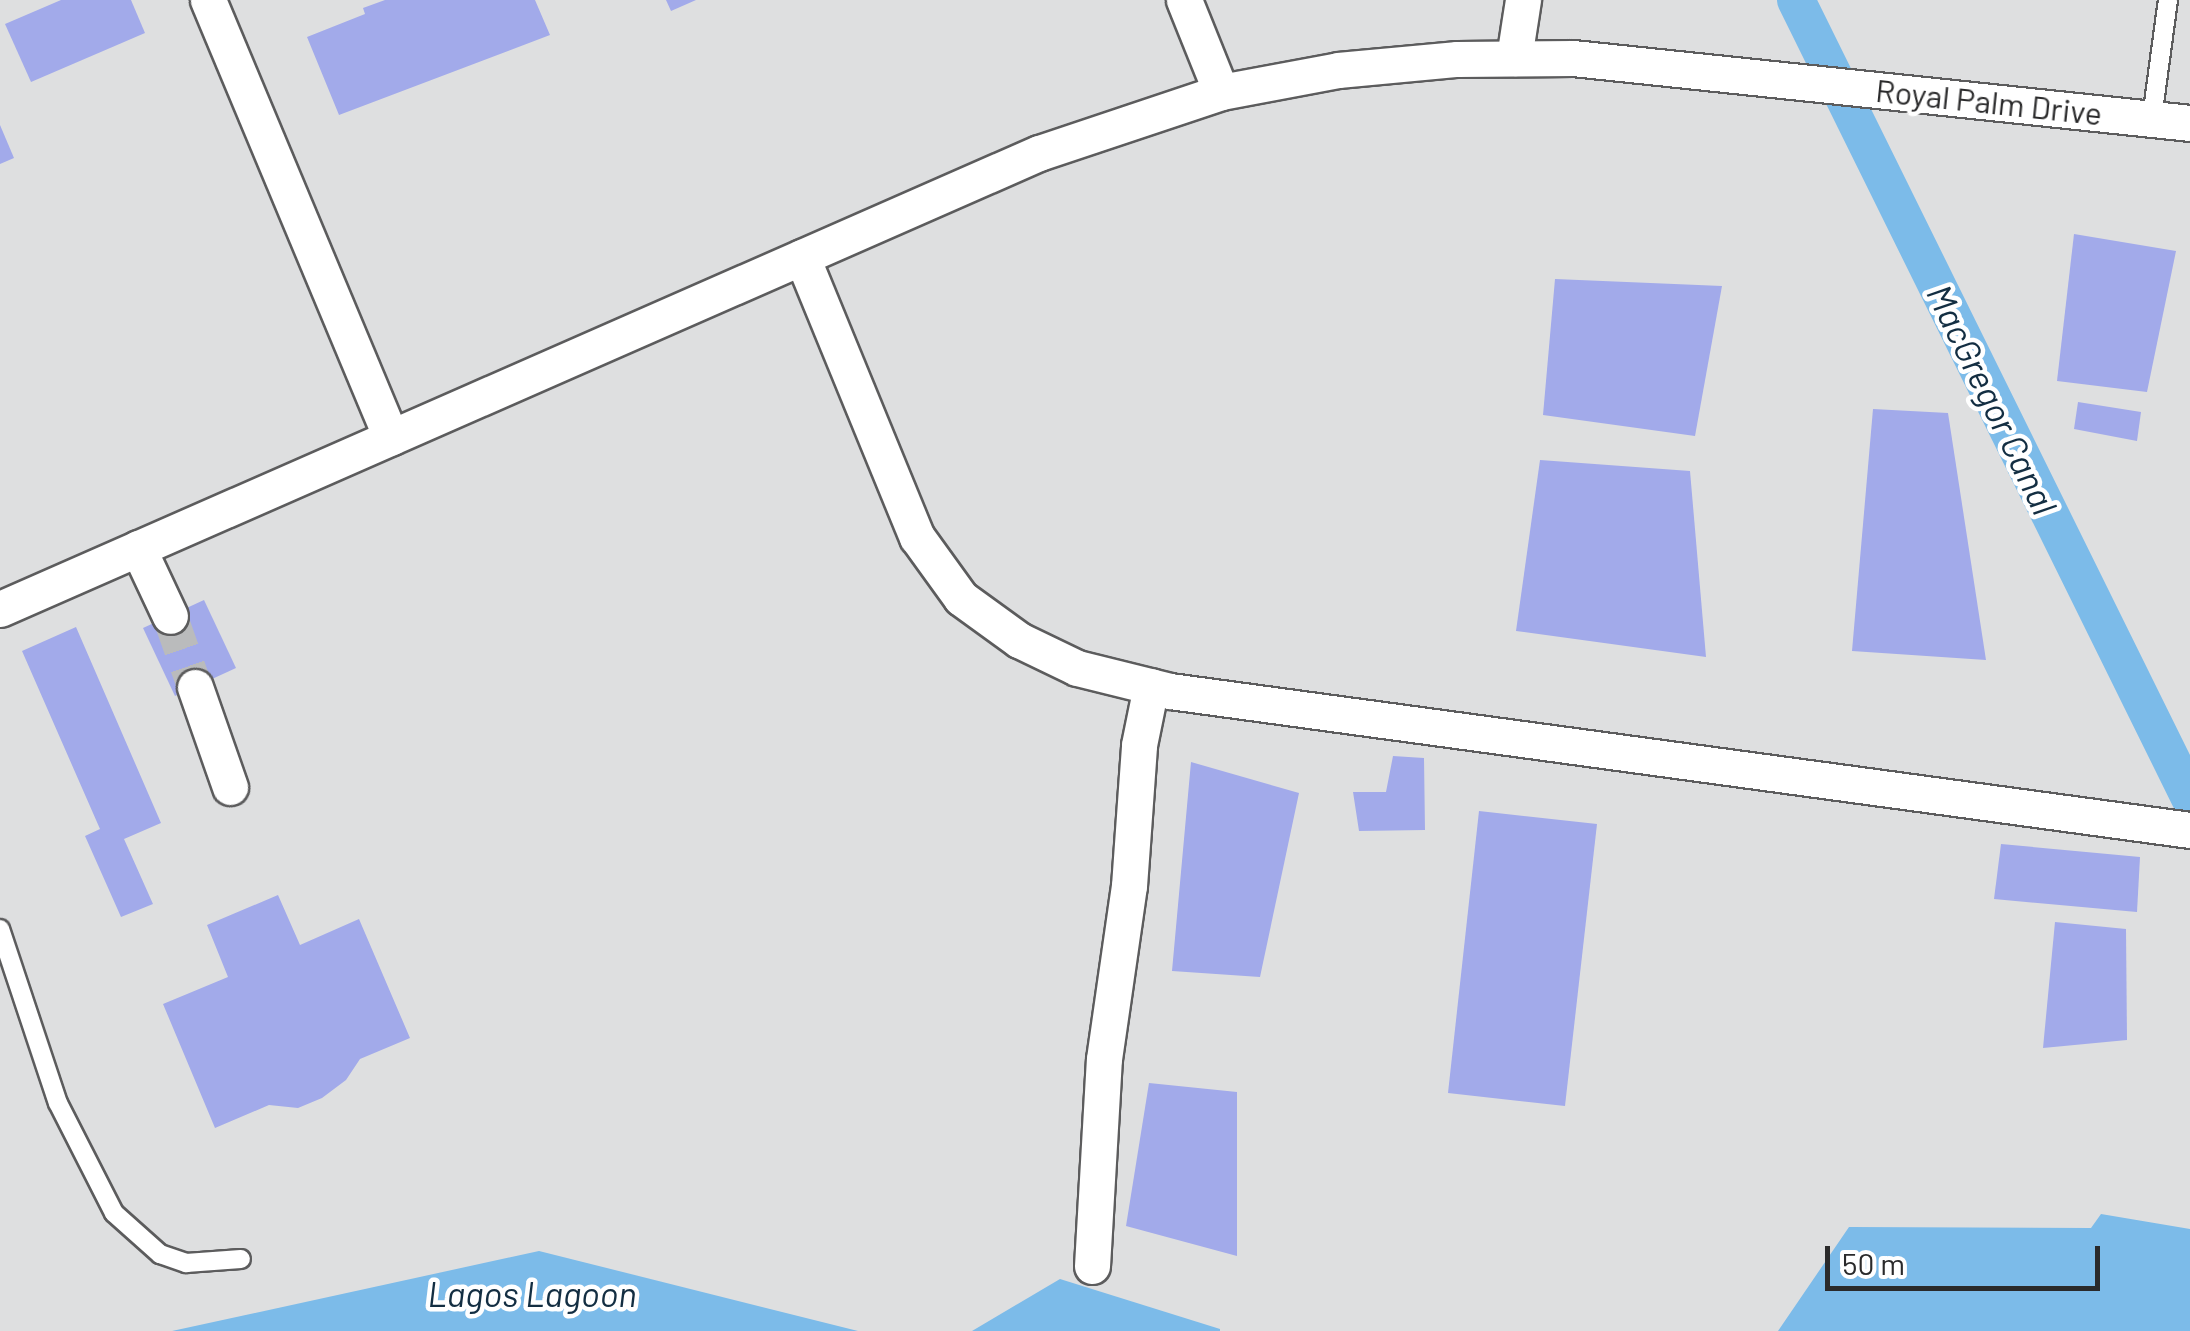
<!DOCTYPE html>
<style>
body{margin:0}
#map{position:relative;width:2190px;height:1331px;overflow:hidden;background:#dedfe0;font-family:Barlow,sans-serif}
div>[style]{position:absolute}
.water>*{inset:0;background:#7cbbe9}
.canal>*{height:38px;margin:-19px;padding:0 19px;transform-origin:19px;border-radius:19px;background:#7cbbe9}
.building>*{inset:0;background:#a2aaea}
.street-tunnel>*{height:35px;margin-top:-17.5px;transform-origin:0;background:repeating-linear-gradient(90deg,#babbbc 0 35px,transparent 0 53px)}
.roads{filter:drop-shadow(2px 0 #5c5c5d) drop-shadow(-2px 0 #5c5c5d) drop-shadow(0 2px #5c5c5d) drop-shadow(0 -2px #5c5c5d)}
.lane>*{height:18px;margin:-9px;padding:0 9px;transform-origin:9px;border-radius:9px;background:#fff}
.street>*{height:35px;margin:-17.5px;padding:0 17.5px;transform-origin:17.5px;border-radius:17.5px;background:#fff}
span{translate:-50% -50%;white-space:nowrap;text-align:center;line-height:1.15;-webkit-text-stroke:9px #fff;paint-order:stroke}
.street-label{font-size:32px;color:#2a2a2b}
.water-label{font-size:35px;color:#132e42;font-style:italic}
.scale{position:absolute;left:1825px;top:1246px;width:275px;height:45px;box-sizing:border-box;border:5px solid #2a2a2b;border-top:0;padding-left:12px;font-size:30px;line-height:35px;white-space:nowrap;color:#2a2a2b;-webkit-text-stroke:8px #fff;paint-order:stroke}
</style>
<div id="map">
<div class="water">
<i style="clip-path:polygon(2101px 1214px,2190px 1229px,2190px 1331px,1778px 1331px,1849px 1227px,2091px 1228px)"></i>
<i style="clip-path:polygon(539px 1251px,858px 1331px,172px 1331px)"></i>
<i style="clip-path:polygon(1060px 1279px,1220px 1329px,1220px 1331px,972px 1331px)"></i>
</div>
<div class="canal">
<i style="left:1796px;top:0;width:890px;rotate:63.72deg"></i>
</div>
<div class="building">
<i style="clip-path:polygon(61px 0,131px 0,145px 33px,31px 82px,5px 24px)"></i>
<i style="clip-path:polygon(385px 0,535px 0,550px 35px,339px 115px,307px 37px,365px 14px,363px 8px)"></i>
<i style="clip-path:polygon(666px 0,696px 0,671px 11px)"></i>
<i style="clip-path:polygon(0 125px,14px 158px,0 164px)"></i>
<i style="clip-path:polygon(2074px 234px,2176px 251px,2147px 392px,2057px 381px)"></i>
<i style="clip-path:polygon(1555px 279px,1722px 286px,1695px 436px,1543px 415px)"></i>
<i style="clip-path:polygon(2078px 402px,2141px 412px,2137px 441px,2074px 429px)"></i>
<i style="clip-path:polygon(1873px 409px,1948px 413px,1986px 660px,1852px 651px)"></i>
<i style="clip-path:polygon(1540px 460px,1690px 471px,1706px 657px,1516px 631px)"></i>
<i style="clip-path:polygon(204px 600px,236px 668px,175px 696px,143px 628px)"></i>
<i style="clip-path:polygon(76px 627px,161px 823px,124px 839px,153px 904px,121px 917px,85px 836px,100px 829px,22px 651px)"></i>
<i style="clip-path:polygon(1393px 756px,1424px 758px,1425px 830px,1359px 831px,1353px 792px,1386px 792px)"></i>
<i style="clip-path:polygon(1191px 762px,1299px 793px,1260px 977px,1172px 971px)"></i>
<i style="clip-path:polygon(1479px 811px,1597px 824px,1565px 1106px,1448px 1093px)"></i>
<i style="clip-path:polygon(2001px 844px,2140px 857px,2137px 912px,1994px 899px)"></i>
<i style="clip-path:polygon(278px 895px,300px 945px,359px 919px,410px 1038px,360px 1059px,346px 1080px,322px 1098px,298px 1108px,269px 1105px,215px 1128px,163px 1004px,228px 977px,207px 925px)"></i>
<i style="clip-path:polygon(2055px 922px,2126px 929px,2127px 1040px,2043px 1048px)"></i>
<i style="clip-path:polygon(1149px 1083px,1237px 1092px,1237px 1256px,1126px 1226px)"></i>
</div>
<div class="street-tunnel">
<i style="left:170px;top:616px;width:75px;rotate:70.6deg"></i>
</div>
<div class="roads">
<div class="lane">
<i style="left:2152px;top:118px;width:119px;rotate:-82.3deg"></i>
<i style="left:0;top:929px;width:183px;rotate:71.6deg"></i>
<i style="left:58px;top:1103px;width:123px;rotate:63deg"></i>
<i style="left:114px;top:1213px;width:62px;rotate:41.7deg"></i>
<i style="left:160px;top:1254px;width:28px;rotate:19deg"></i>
<i style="left:186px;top:1263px;width:55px;rotate:-4.2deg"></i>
</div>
<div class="street">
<i style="left:208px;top:0;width:474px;rotate:67.3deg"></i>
<i style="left:1184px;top:0;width:99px;rotate:68.1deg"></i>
<i style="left:1514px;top:58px;width:59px;rotate:-81.2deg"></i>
<i style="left:802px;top:257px;width:303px;rotate:67.7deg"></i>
<i style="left:917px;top:537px;width:75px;rotate:54.2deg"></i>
<i style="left:961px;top:598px;width:72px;rotate:35.9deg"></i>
<i style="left:1019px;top:640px;width:64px;rotate:25.8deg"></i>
<i style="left:1077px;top:668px;width:96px;rotate:13.9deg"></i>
<i style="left:1170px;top:691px;width:1029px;rotate:7.76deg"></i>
<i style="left:138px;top:548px;width:75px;rotate:64.8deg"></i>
<i style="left:0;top:609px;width:1135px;rotate:-23.7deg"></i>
<i style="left:1039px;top:153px;width:192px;rotate:-18.5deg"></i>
<i style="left:1221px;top:92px;width:119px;rotate:-10.6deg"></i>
<i style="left:1338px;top:70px;width:120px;rotate:-5.3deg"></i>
<i style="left:1457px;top:59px;width:116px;rotate:-0.5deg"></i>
<i style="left:1573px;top:58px;width:620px;rotate:6.01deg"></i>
<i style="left:195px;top:687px;width:106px;rotate:70.7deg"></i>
<i style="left:1092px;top:1266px;width:207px;rotate:-86.7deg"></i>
<i style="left:1104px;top:1059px;width:175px;rotate:-81.8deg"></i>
<i style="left:1129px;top:886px;width:141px;rotate:-85.9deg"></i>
<i style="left:1139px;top:745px;width:60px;rotate:-78.5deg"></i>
</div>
</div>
<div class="street-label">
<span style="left:1989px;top:101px;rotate:6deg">Royal Palm Drive</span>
</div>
<div class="water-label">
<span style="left:1993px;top:399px;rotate:64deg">MacGregor Canal</span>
<span style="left:532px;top:1293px">Lagos Lagoon</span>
</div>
<div class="scale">50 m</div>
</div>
